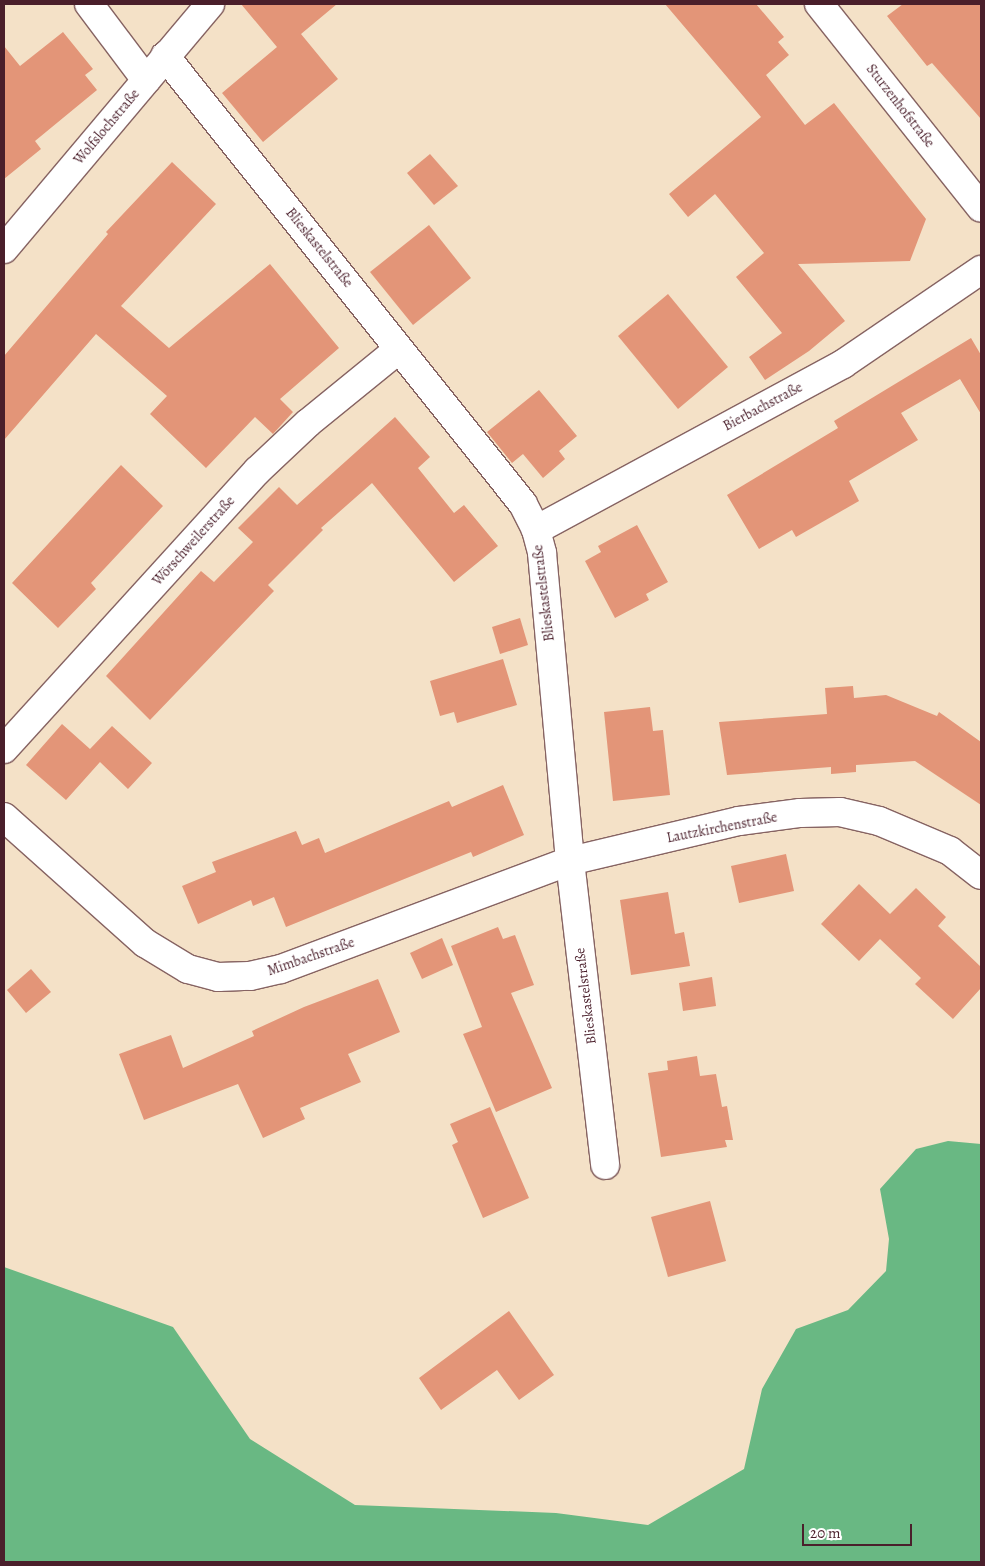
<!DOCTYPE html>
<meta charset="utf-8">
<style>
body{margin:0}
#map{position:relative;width:985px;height:1566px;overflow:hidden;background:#f4e1c7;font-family:Alegreya,serif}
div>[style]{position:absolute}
.forest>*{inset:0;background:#69b883}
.building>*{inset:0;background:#e39578}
.roads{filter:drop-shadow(1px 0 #866362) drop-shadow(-1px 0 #866362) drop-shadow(0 1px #866362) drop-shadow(0 -1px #866362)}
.minor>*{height:28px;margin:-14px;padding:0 14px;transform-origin:14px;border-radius:14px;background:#fff}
span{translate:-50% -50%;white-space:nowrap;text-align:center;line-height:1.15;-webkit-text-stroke:4px #fff;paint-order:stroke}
.street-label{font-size:14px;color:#4a1f2b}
.frame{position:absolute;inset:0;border:5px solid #4a1f2b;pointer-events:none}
.scale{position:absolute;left:802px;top:1524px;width:110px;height:22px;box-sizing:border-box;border:2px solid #4a1f2b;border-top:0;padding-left:6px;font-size:15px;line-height:18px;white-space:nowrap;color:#4a1f2b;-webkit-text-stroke:4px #fff;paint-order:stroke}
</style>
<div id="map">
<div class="forest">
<i style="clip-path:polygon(948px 1141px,981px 1144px,981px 1562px,4px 1562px,4px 1267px,173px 1327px,250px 1439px,355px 1505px,556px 1513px,648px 1525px,744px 1469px,762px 1389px,796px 1329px,848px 1310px,886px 1271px,889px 1239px,880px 1189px,916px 1149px)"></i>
</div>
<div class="building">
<i style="clip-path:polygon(241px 4px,337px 4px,301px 34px,338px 79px,263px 142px,222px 93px,277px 47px)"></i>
<i style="clip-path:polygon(665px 4px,756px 4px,784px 37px,778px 42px,789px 55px,766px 75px,805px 125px,834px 103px,926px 219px,910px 261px,798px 264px,845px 321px,809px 351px,765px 380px,749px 357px,782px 333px,736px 277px,764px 253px,715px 194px,688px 217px,669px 194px,761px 117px)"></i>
<i style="clip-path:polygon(903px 4px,981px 4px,981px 119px,932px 63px,927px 66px,887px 16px)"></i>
<i style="clip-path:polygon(63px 32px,93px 69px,85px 75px,97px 90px,35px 141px,41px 149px,4px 179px,4px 46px,20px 66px)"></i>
<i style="clip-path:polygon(430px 154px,458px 186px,434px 205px,407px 173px)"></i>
<i style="clip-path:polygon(172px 162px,216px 204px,121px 306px,169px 348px,270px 264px,339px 348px,280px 399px,293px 412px,273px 434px,255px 417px,206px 468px,150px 414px,167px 396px,96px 334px,4px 440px,4px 356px,108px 234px,106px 232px)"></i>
<i style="clip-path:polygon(429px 225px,471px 278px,413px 325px,370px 272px)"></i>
<i style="clip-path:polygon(668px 294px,728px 367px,678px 409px,618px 336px)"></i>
<i style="clip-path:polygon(971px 338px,981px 355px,981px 414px,960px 379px,901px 413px,918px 440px,849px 481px,859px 501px,796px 537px,792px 530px,759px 549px,727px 495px,838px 428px,834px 421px)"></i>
<i style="clip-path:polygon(539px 390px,577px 436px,559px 451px,565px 459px,543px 478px,523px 454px,512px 463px,487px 432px)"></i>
<i style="clip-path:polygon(395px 417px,430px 457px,418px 468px,454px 513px,464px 505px,498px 546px,454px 582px,372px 483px,321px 528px,323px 530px,268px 585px,274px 591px,150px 720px,106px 676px,201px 571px,214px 582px,253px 542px,238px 528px,279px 487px,297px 505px)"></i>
<i style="clip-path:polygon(121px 465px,163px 506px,91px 583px,96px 589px,58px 628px,12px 583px)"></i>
<i style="clip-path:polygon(637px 525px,668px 582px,646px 594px,649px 600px,615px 618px,585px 561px,601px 552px,598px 546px)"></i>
<i style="clip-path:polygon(520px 618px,528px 645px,500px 654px,492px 627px)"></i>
<i style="clip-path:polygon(503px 659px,517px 705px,457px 723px,454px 712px,440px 716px,430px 681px)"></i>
<i style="clip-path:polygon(853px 686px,854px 698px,886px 695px,937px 716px,939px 712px,981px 742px,981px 805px,915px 761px,856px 765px,856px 772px,831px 774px,831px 767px,727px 775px,719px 722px,827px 714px,825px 688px)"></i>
<i style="clip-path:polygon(650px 707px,653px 731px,663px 730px,670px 795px,613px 801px,604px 712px)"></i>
<i style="clip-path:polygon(62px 724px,90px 749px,112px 726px,152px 763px,128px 789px,100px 762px,66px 800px,26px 765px)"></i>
<i style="clip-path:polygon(503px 785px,524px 835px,473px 857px,471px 852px,286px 927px,274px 897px,253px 906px,251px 900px,198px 924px,182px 886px,216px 872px,212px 862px,296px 831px,302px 845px,319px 838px,325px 853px,449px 801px,452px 807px)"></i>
<i style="clip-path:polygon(786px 854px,794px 891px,739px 903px,731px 866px)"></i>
<i style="clip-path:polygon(859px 884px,890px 914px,916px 888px,946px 917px,938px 926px,981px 967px,981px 988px,953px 1019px,915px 984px,921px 978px,880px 939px,859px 961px,821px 924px)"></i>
<i style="clip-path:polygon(668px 892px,675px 934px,684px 932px,690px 966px,631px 975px,620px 900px)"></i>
<i style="clip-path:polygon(498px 927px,503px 939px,515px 935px,534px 985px,511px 993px,552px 1088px,496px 1112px,463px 1034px,482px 1027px,451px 946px)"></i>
<i style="clip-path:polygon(442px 938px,453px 965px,422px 979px,410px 953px)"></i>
<i style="clip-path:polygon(31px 969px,51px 992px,26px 1013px,7px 990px)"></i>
<i style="clip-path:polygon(712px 977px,716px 1006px,683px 1011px,679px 983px)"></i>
<i style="clip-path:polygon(378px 979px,400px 1032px,348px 1054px,361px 1082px,300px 1108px,305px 1119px,263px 1138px,238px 1084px,144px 1120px,119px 1054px,171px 1035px,183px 1068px,254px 1036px,252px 1031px,304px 1007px)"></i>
<i style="clip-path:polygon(697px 1056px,700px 1076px,716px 1074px,722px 1107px,727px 1106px,733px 1140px,725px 1140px,727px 1147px,661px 1157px,648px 1073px,668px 1070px,667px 1061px)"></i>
<i style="clip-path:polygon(490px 1107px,529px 1198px,483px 1218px,452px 1145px,458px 1142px,450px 1124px)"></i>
<i style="clip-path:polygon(710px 1201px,726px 1261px,668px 1277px,651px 1217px)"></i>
<i style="clip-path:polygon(509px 1311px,554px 1375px,519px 1400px,497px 1370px,441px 1410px,419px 1378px)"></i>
</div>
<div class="roads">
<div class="minor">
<i style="left:89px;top:4px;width:95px;rotate:53.1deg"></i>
<i style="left:819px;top:4px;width:260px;rotate:51.5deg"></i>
<i style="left:165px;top:56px;width:573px;rotate:51.37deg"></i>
<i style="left:523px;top:504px;width:29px;rotate:63deg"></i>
<i style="left:536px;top:530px;width:24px;rotate:75deg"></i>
<i style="left:542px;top:553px;width:309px;rotate:84.8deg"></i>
<i style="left:570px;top:861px;width:306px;rotate:83.4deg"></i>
<i style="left:4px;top:249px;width:320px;rotate:-49.9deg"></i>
<i style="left:536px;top:530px;width:349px;rotate:-28.4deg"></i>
<i style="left:843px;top:364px;width:167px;rotate:-34.3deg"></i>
<i style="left:4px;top:749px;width:376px;rotate:-47.7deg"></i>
<i style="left:257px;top:471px;width:70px;rotate:-43.3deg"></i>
<i style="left:308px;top:423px;width:117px;rotate:-39.1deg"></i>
<i style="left:4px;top:817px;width:189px;rotate:41.8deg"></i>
<i style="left:145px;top:943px;width:50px;rotate:31.2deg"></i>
<i style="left:188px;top:969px;width:31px;rotate:15deg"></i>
<i style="left:218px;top:977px;width:32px;rotate:-2deg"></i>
<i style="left:250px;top:976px;width:32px;rotate:-13deg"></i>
<i style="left:281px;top:969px;width:309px;rotate:-20.5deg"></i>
<i style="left:570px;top:861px;width:174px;rotate:-13.3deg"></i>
<i style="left:739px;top:821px;width:62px;rotate:-7.5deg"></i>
<i style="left:800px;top:813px;width:40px;rotate:-1.4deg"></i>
<i style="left:840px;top:812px;width:40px;rotate:13deg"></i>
<i style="left:879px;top:821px;width:77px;rotate:22.9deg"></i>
<i style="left:950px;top:851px;width:39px;rotate:38deg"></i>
</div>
</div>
<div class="street-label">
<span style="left:900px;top:106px;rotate:52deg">Sturzenhofstraße</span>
<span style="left:107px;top:127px;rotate:-50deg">Wolfslochstraße</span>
<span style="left:319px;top:248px;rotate:51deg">Blieskastelstraße</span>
<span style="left:763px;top:407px;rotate:-28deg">Bierbachstraße</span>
<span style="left:194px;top:541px;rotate:-48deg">Wörschweilerstraße</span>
<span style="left:544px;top:593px;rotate:-97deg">Blieskastelstraße</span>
<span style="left:722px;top:828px;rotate:-11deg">Lautzkirchenstraße</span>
<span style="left:311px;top:957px;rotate:-19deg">Mimbachstraße</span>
<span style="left:586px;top:996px;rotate:-97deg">Blieskastelstraße</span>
</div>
<div class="frame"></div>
<div class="scale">20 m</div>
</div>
